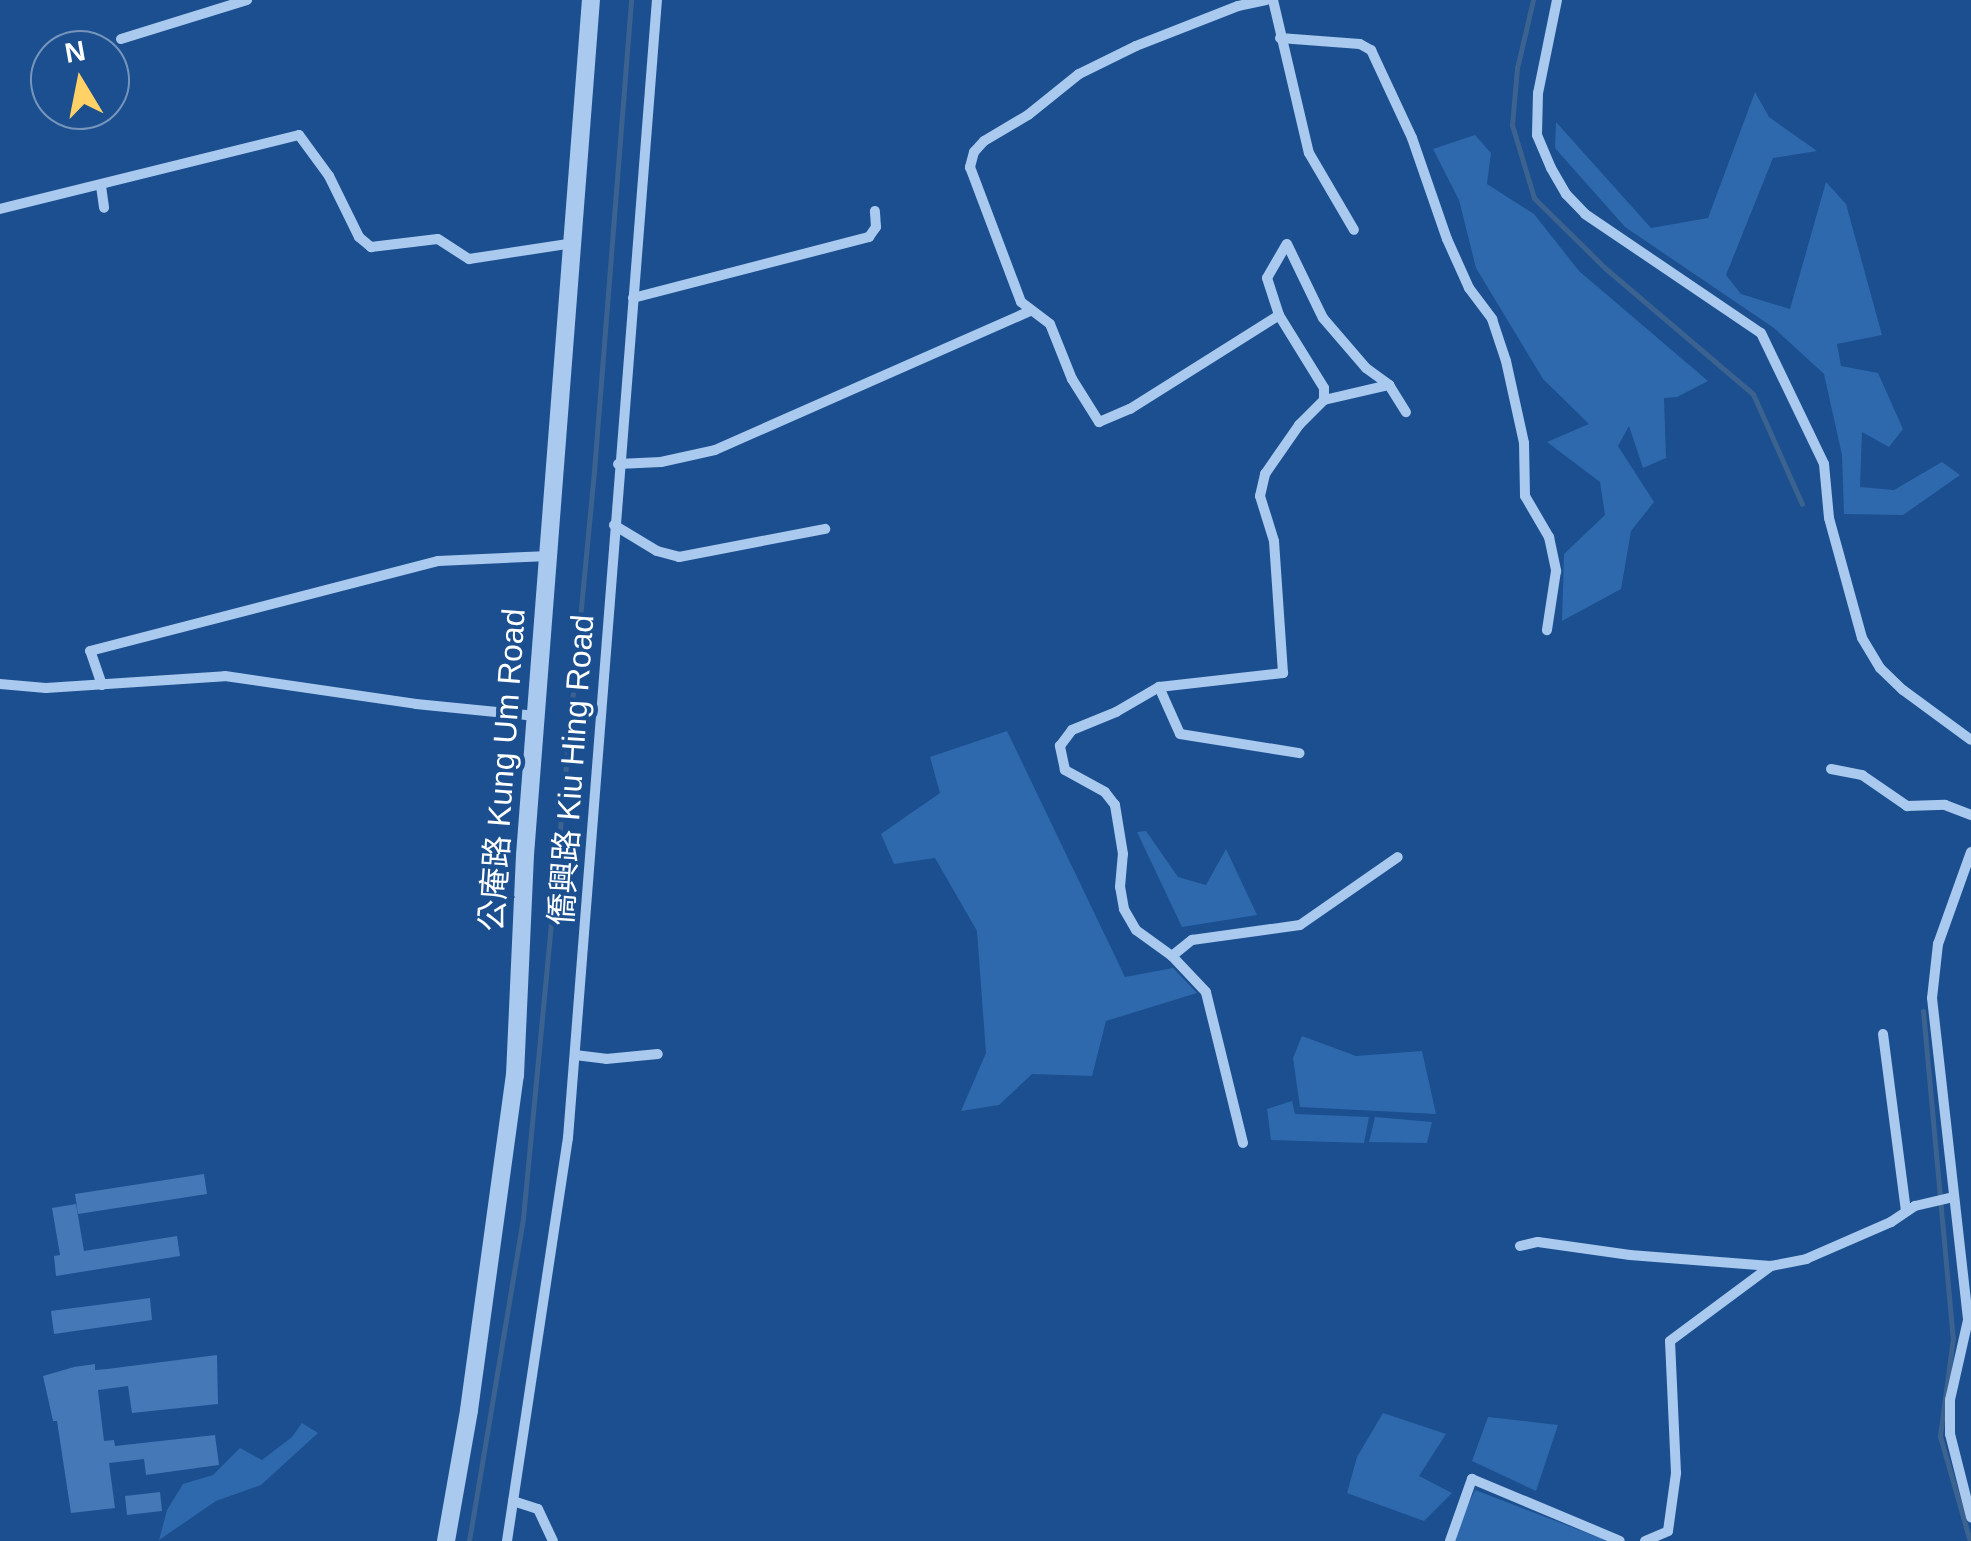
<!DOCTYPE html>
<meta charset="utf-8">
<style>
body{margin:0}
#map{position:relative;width:1971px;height:1541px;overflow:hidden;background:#1b4f8f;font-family:Helvetica,"Noto Sans TC",sans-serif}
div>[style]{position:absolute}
.green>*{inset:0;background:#2e69ad}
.stream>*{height:5px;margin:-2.5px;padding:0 2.5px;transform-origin:2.5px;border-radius:2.5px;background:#3c6290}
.building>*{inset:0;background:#4478b7}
.minor>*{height:10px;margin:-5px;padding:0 5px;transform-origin:5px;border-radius:5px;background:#a9c9ee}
.tertiary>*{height:18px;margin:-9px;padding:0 9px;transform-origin:9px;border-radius:9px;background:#a9c9ee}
span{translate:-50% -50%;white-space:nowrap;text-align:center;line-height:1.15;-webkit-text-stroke:9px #1b4f8f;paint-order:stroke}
.street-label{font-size:32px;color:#fff}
.north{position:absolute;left:30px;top:30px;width:100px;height:100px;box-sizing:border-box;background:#1b4f8f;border:2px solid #7695bc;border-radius:50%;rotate:350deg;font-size:28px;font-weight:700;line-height:40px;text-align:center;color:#fff}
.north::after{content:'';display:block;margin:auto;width:35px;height:45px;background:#ffd166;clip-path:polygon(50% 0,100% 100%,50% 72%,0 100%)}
</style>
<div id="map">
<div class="green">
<i style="clip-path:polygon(1755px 92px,1769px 117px,1817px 151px,1773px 158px,1726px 275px,1741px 294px,1790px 309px,1826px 182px,1846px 204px,1882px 335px,1837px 344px,1841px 366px,1878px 373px,1903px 429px,1889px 447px,1862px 432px,1860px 487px,1894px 490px,1942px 462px,1960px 475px,1903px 515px,1844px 514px,1842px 455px,1824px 374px,1774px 328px,1625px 227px,1555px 148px,1556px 122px,1651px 228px,1708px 218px)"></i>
<i style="clip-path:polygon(1475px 135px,1491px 153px,1487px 184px,1534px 214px,1579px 271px,1708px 381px,1677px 397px,1664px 398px,1666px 458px,1643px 468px,1629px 426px,1618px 446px,1654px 502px,1631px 531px,1621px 589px,1562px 621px,1564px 554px,1605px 515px,1600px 482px,1547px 442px,1589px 424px,1543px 379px,1476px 268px,1459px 200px,1433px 149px)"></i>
<i style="clip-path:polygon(1007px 731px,1125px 977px,1173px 968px,1197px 993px,1106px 1021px,1092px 1076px,1032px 1074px,999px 1105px,961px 1111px,986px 1053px,977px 931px,935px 858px,894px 864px,881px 834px,940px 793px,930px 757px)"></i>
<i style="clip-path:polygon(1146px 831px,1178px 877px,1206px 885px,1226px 849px,1257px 915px,1182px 927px,1137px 832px)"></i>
<i style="clip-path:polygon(1302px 1036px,1356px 1056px,1422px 1051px,1436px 1114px,1300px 1107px,1293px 1058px)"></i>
<i style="clip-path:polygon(1292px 1101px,1295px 1114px,1369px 1117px,1364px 1143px,1271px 1140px,1267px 1109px)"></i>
<i style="clip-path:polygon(1375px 1117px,1432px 1122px,1427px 1143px,1369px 1142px)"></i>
<i style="clip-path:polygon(1383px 1413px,1446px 1434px,1419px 1476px,1452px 1493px,1424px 1521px,1347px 1493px,1357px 1457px)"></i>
<i style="clip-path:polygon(1488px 1417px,1558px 1425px,1536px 1491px,1472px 1461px)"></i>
<i style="clip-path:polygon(302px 1423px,318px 1433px,261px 1485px,216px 1501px,159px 1540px,167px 1510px,183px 1484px,213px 1475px,240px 1448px,262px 1460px,292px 1437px)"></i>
<i style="clip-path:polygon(1475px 1490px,1608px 1541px,1451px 1541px)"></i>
</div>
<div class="stream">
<i style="left:1533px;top:0;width:70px;rotate:103.2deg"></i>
<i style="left:1517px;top:68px;width:57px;rotate:95deg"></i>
<i style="left:1512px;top:125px;width:76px;rotate:73.2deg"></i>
<i style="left:1534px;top:198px;width:100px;rotate:44.6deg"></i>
<i style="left:1605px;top:268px;width:194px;rotate:40.4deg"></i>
<i style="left:1753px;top:394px;width:120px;rotate:66deg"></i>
<i style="left:1923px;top:1011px;width:328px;rotate:84.8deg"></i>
<i style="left:1953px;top:1338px;width:99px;rotate:97.6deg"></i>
<i style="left:1940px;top:1436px;width:109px;rotate:74.1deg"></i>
<i style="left:469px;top:1541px;width:327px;rotate:-80.5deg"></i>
<i style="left:523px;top:1218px;width:750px;rotate:-84.57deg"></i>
<i style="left:594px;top:471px;width:472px;rotate:-85.5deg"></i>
</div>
<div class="building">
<i style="clip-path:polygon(204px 1174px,207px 1194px,78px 1214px,75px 1194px)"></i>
<i style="clip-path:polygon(76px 1204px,84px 1251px,177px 1236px,180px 1256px,56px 1276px,54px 1256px,60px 1255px,52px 1208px)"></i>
<i style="clip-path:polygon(150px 1298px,152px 1320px,54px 1334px,51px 1311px)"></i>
<i style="clip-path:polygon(217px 1355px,218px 1404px,132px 1413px,128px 1386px,98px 1390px,104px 1441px,114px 1440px,115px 1446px,215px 1435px,219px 1465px,146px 1475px,144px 1459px,109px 1463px,115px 1508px,71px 1513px,57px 1421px,53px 1421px,43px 1376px,74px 1367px,95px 1364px,95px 1370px,107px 1369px)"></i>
<i style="clip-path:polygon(160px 1492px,162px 1511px,127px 1515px,125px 1496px)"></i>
</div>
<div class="minor">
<i style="left:1266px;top:0;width:29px;rotate:168deg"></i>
<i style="left:1238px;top:6px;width:110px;rotate:158.6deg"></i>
<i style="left:1136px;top:46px;width:64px;rotate:153.8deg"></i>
<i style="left:1079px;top:74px;width:65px;rotate:141.2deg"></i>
<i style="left:1028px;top:115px;width:51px;rotate:149.4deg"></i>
<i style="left:984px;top:141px;width:15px;rotate:132deg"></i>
<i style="left:974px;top:152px;width:16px;rotate:105deg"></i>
<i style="left:970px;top:167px;width:144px;rotate:69.3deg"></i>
<i style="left:1021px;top:302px;width:36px;rotate:37deg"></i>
<i style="left:1050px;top:324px;width:59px;rotate:68.2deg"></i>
<i style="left:1072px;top:379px;width:51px;rotate:57.9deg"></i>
<i style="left:1099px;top:422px;width:34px;rotate:-23deg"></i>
<i style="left:1130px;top:409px;width:176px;rotate:-32.2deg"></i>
<i style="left:1273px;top:0;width:157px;rotate:76.8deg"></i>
<i style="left:1309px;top:153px;width:89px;rotate:59.7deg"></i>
<i style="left:1557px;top:0;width:95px;rotate:101.5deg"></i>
<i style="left:1538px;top:93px;width:42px;rotate:91.4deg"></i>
<i style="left:1537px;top:135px;width:36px;rotate:67deg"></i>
<i style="left:1551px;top:168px;width:30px;rotate:60deg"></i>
<i style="left:1566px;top:194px;width:28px;rotate:46deg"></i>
<i style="left:1585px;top:214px;width:212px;rotate:34.1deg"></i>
<i style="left:1761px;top:333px;width:145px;rotate:64.3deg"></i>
<i style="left:1824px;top:464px;width:54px;rotate:84.7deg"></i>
<i style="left:1829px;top:518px;width:124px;rotate:74.6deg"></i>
<i style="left:1862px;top:638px;width:35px;rotate:59deg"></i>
<i style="left:1880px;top:668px;width:32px;rotate:44deg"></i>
<i style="left:1903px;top:690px;width:84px;rotate:36.3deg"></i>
<i style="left:1280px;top:38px;width:80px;rotate:4.3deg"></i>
<i style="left:1360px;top:44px;width:13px;rotate:29deg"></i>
<i style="left:1371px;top:50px;width:97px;rotate:65deg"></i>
<i style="left:1412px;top:138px;width:107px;rotate:70.9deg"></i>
<i style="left:1447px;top:239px;width:54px;rotate:65.8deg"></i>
<i style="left:1469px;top:288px;width:39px;rotate:53deg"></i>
<i style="left:1492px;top:319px;width:44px;rotate:71.6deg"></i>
<i style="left:1506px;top:361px;width:84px;rotate:77.6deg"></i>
<i style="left:1524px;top:443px;width:53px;rotate:88.9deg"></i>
<i style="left:1525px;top:496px;width:48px;rotate:59.7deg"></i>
<i style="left:1549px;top:537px;width:35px;rotate:78deg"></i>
<i style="left:1556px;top:571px;width:60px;rotate:98.7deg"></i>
<i style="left:121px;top:39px;width:132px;rotate:-17.2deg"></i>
<i style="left:101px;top:186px;width:22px;rotate:82deg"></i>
<i style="left:0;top:209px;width:308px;rotate:-13.9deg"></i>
<i style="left:299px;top:135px;width:51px;rotate:53.8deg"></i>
<i style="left:329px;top:176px;width:68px;rotate:63.8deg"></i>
<i style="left:359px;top:237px;width:16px;rotate:40deg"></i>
<i style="left:371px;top:247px;width:67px;rotate:-6.8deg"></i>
<i style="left:438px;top:239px;width:37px;rotate:33deg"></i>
<i style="left:469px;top:259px;width:105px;rotate:-8.7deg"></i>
<i style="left:633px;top:298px;width:244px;rotate:-14.5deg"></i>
<i style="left:869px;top:237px;width:12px;rotate:-55deg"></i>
<i style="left:876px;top:227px;width:16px;rotate:-94deg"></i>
<i style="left:1324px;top:400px;width:67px;rotate:-13deg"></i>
<i style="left:618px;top:464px;width:43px;rotate:-2.7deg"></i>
<i style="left:661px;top:462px;width:55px;rotate:-12.5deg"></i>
<i style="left:715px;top:450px;width:344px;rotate:-23.8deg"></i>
<i style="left:614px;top:525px;width:50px;rotate:31.2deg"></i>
<i style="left:657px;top:551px;width:23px;rotate:15deg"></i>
<i style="left:679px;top:557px;width:149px;rotate:-10.9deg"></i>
<i style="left:0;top:684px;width:46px;rotate:5deg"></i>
<i style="left:46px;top:688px;width:179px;rotate:-3.8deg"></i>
<i style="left:225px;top:676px;width:193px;rotate:8.3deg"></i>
<i style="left:416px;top:704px;width:121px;rotate:5.7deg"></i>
<i style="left:102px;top:685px;width:36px;rotate:-109deg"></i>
<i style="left:90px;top:651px;width:359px;rotate:-14.5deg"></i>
<i style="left:438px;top:561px;width:111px;rotate:-2.6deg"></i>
<i style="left:1159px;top:687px;width:51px;rotate:65.9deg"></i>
<i style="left:1180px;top:734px;width:121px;rotate:9.1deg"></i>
<i style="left:1831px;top:769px;width:32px;rotate:11deg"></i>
<i style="left:1862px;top:775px;width:55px;rotate:34.6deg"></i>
<i style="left:1907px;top:806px;width:38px;rotate:-2deg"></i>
<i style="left:1945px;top:805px;width:28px;rotate:21deg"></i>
<i style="left:1971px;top:852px;width:98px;rotate:109.7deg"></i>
<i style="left:1938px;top:944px;width:54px;rotate:96.3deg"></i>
<i style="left:1932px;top:998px;width:324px;rotate:83.6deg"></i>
<i style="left:1968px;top:1320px;width:82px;rotate:102.7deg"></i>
<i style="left:1950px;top:1400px;width:34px;rotate:90deg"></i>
<i style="left:1950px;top:1434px;width:86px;rotate:75.8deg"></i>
<i style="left:1172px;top:956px;width:26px;rotate:-39deg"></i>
<i style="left:1192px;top:940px;width:109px;rotate:-7.9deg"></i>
<i style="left:1300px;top:925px;width:119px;rotate:-34.8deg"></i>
<i style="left:1883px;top:1034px;width:177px;rotate:82.6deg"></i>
<i style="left:575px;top:1055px;width:31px;rotate:7deg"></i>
<i style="left:606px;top:1059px;width:52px;rotate:-5.5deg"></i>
<i style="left:1243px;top:1143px;width:155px;rotate:-103.8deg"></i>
<i style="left:1206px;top:992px;width:50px;rotate:-133.4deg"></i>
<i style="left:1172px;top:956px;width:44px;rotate:-144.2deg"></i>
<i style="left:1136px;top:930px;width:24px;rotate:-120deg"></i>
<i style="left:1124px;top:909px;width:22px;rotate:-100deg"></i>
<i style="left:1120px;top:887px;width:33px;rotate:-85deg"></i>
<i style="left:1123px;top:854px;width:50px;rotate:-99.3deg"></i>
<i style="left:1115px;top:805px;width:16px;rotate:-128deg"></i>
<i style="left:1105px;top:792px;width:46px;rotate:-151.2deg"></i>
<i style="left:1065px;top:770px;width:25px;rotate:-102deg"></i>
<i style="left:1060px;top:746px;width:20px;rotate:-53deg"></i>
<i style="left:1072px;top:730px;width:48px;rotate:-22.2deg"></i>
<i style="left:1116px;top:712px;width:50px;rotate:-30.2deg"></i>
<i style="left:1159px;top:687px;width:125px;rotate:-6.4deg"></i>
<i style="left:1283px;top:673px;width:132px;rotate:-93.9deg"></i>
<i style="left:1274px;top:541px;width:47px;rotate:-107.3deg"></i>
<i style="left:1260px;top:496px;width:23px;rotate:-77deg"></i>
<i style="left:1265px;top:474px;width:60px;rotate:-55.2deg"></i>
<i style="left:1299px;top:425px;width:35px;rotate:-45deg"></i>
<i style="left:1324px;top:400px;width:12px;rotate:-90deg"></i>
<i style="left:1324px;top:388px;width:86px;rotate:-121.7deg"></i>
<i style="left:1279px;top:315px;width:39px;rotate:-108deg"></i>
<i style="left:1267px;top:278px;width:39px;rotate:-60deg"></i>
<i style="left:1287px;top:244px;width:82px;rotate:64.1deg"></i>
<i style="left:1323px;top:318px;width:66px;rotate:49.3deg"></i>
<i style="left:1366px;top:368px;width:29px;rotate:36deg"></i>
<i style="left:1389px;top:385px;width:32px;rotate:58deg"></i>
<i style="left:1520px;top:1246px;width:18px;rotate:-13deg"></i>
<i style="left:1538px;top:1242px;width:93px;rotate:8deg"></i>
<i style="left:1630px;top:1255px;width:141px;rotate:4.5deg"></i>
<i style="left:1771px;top:1266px;width:36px;rotate:-11deg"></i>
<i style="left:1806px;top:1259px;width:93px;rotate:-23.5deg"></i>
<i style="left:1891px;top:1222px;width:29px;rotate:-34deg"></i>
<i style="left:1915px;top:1206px;width:39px;rotate:-13deg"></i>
<i style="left:513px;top:1501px;width:26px;rotate:18deg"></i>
<i style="left:538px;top:1509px;width:35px;rotate:65deg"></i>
<i style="left:507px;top:1541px;width:408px;rotate:-81.4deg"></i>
<i style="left:568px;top:1138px;width:1141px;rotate:-85.53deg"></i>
<i style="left:1450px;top:1541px;width:66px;rotate:-70.5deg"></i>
<i style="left:1472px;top:1479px;width:160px;rotate:22.7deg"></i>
<i style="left:1645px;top:1541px;width:25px;rotate:-23deg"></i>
<i style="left:1668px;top:1531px;width:59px;rotate:-82.1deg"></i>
<i style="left:1676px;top:1473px;width:132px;rotate:-92.6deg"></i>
<i style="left:1670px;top:1341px;width:126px;rotate:-36.6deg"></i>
</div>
<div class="tertiary">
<i style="left:446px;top:1541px;width:133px;rotate:-80deg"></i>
<i style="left:469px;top:1410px;width:338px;rotate:-82.2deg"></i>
<i style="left:515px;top:1075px;width:220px;rotate:-87.4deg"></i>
<i style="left:525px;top:855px;width:858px;rotate:-85.59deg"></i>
</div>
<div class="street-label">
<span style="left:503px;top:770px;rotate:-86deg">公庵路 Kung Um Road</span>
<span style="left:572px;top:770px;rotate:-86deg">僑興路 Kiu Hing Road</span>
</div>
<div class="north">N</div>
</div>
